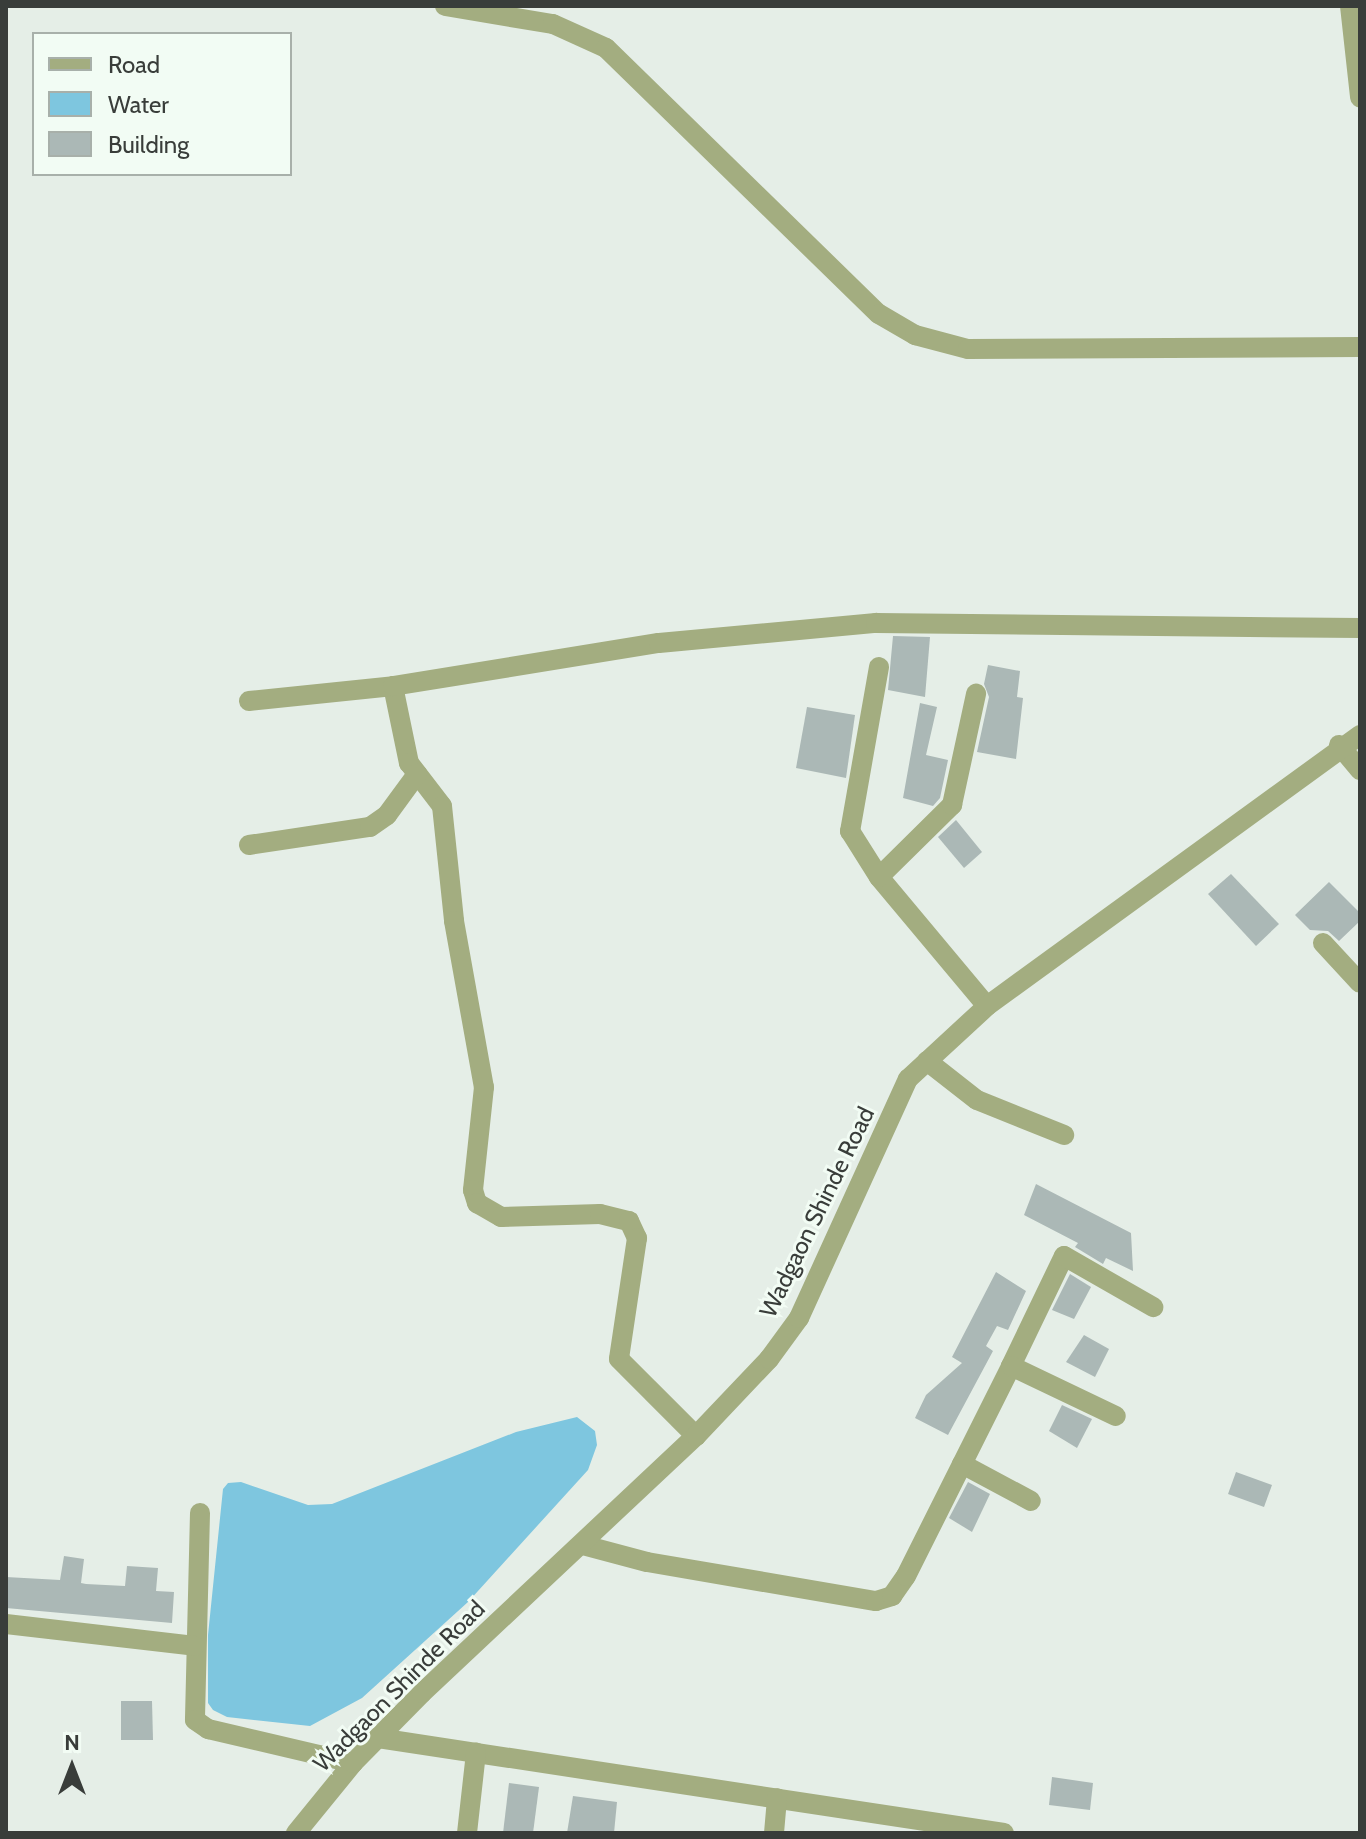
<!DOCTYPE html>
<style>
body{margin:0}
#map{position:relative;width:1366px;height:1839px;overflow:hidden;background:#e5eee7;font-family:Cabin,sans-serif}
div>[style]{position:absolute}
.water>*{inset:0;background:#7ec6df}
.building>*{inset:0;background:#abb8b6}
.minor>*{height:20px;margin:-10px;padding:0 10px;transform-origin:10px;border-radius:10px;background:#a3ad80}
span{translate:-50% -50%;white-space:nowrap;text-align:center;line-height:1.15;-webkit-text-stroke:6px #f2fcf4;paint-order:stroke}
.street-label{font-size:24px;color:#393d3a}
.frame{position:absolute;inset:0;border:8px solid #393d3a;pointer-events:none}
.legend{position:absolute;left:32px;top:32px;width:260px;height:144px;box-sizing:border-box;background:#f2fcf4;border:2px solid #a8b0aa;margin:0;padding:10px 14px;list-style:none;font-size:24px;color:#393d3a}
.legend li{display:flex;align-items:center;gap:16px;height:40px}
.legend b{width:40px;border:2px solid #a8b0aa}
.north{position:absolute;left:32px;top:1727px;width:80px;height:80px;-webkit-text-stroke:6px #f2fcf4;paint-order:stroke;rotate:0deg;font-size:22px;font-weight:700;line-height:32px;text-align:center;color:#393d3a}
.north::after{content:'';display:block;margin:auto;width:28px;height:36px;background:#393d3a;clip-path:polygon(50% 0,100% 100%,50% 72%,0 100%)}
</style>
<div id="map">
<div class="water">
<i style="clip-path:polygon(577px 1417px,595px 1431px,597px 1445px,588px 1470px,468px 1602px,362px 1698px,310px 1726px,227px 1717px,213px 1710px,208px 1703px,208px 1635px,223px 1489px,228px 1483px,241px 1482px,308px 1505px,332px 1504px,516px 1432px)"></i>
</div>
<div class="building">
<i style="clip-path:polygon(893px 636px,930px 637px,925px 697px,888px 690px)"></i>
<i style="clip-path:polygon(988px 665px,1020px 671px,1017px 697px,1023px 698px,1016px 759px,977px 752px,989px 697px,984px 684px)"></i>
<i style="clip-path:polygon(920px 703px,937px 707px,926px 755px,948px 760px,940px 798px,933px 806px,903px 798px)"></i>
<i style="clip-path:polygon(807px 707px,855px 715px,846px 778px,796px 768px)"></i>
<i style="clip-path:polygon(956px 820px,982px 852px,964px 868px,938px 837px)"></i>
<i style="clip-path:polygon(1231px 874px,1279px 924px,1256px 946px,1208px 894px)"></i>
<i style="clip-path:polygon(1329px 882px,1360px 913px,1360px 921px,1339px 941px,1328px 931px,1310px 930px,1295px 915px)"></i>
<i style="clip-path:polygon(1036px 1184px,1131px 1233px,1133px 1271px,1106px 1258px,1103px 1264px,1075px 1247px,1078px 1243px,1024px 1215px)"></i>
<i style="clip-path:polygon(996px 1272px,1026px 1291px,1008px 1330px,997px 1326px,986px 1346px,993px 1351px,948px 1435px,915px 1418px,926px 1395px,962px 1363px,952px 1357px)"></i>
<i style="clip-path:polygon(1070px 1274px,1091px 1287px,1074px 1319px,1052px 1310px)"></i>
<i style="clip-path:polygon(1084px 1335px,1109px 1349px,1095px 1377px,1066px 1362px)"></i>
<i style="clip-path:polygon(1062px 1405px,1092px 1419px,1077px 1448px,1049px 1431px)"></i>
<i style="clip-path:polygon(1236px 1472px,1272px 1485px,1264px 1507px,1228px 1494px)"></i>
<i style="clip-path:polygon(968px 1482px,990px 1494px,972px 1532px,949px 1518px)"></i>
<i style="clip-path:polygon(64px 1556px,84px 1559px,81px 1583px,86px 1584px,125px 1586px,127px 1566px,158px 1568px,156px 1591px,174px 1592px,172px 1623px,6px 1608px,6px 1577px,60px 1580px)"></i>
<i style="clip-path:polygon(121px 1701px,152px 1701px,153px 1740px,121px 1740px)"></i>
<i style="clip-path:polygon(1052px 1777px,1093px 1783px,1090px 1810px,1049px 1805px)"></i>
<i style="clip-path:polygon(509px 1783px,539px 1787px,533px 1833px,503px 1833px)"></i>
<i style="clip-path:polygon(573px 1796px,617px 1802px,614px 1833px,567px 1833px)"></i>
</div>
<div class="minor">
<i style="left:445px;top:6px;width:109px;rotate:9.5deg"></i>
<i style="left:553px;top:24px;width:58px;rotate:24.4deg"></i>
<i style="left:606px;top:48px;width:381px;rotate:44.3deg"></i>
<i style="left:879px;top:314px;width:42px;rotate:30.3deg"></i>
<i style="left:915px;top:335px;width:55px;rotate:14.8deg"></i>
<i style="left:968px;top:349px;width:392px;rotate:-0.3deg"></i>
<i style="left:1350px;top:6px;width:92px;rotate:83.7deg"></i>
<i style="left:879px;top:667px;width:167px;rotate:100deg"></i>
<i style="left:850px;top:831px;width:54px;rotate:57.8deg"></i>
<i style="left:879px;top:877px;width:168px;rotate:50.1deg"></i>
<i style="left:393px;top:686px;width:79px;rotate:78.3deg"></i>
<i style="left:409px;top:763px;width:54px;rotate:52.5deg"></i>
<i style="left:442px;top:806px;width:116px;rotate:84deg"></i>
<i style="left:454px;top:921px;width:169px;rotate:79.8deg"></i>
<i style="left:484px;top:1087px;width:104px;rotate:96.1deg"></i>
<i style="left:473px;top:1190px;width:14px;rotate:73deg"></i>
<i style="left:477px;top:1203px;width:28px;rotate:30deg"></i>
<i style="left:501px;top:1217px;width:99px;rotate:-1.7deg"></i>
<i style="left:600px;top:1214px;width:30px;rotate:14deg"></i>
<i style="left:629px;top:1221px;width:19px;rotate:65deg"></i>
<i style="left:637px;top:1238px;width:122px;rotate:98.5deg"></i>
<i style="left:619px;top:1359px;width:109px;rotate:45deg"></i>
<i style="left:249px;top:701px;width:145px;rotate:-5.9deg"></i>
<i style="left:393px;top:686px;width:269px;rotate:-9.2deg"></i>
<i style="left:659px;top:643px;width:218px;rotate:-5.3deg"></i>
<i style="left:876px;top:623px;width:484px;rotate:0.6deg"></i>
<i style="left:1339px;top:745px;width:33px;rotate:50deg"></i>
<i style="left:249px;top:845px;width:122px;rotate:-8.5deg"></i>
<i style="left:370px;top:827px;width:21px;rotate:-35deg"></i>
<i style="left:387px;top:815px;width:51px;rotate:-53.8deg"></i>
<i style="left:879px;top:877px;width:103px;rotate:-44.6deg"></i>
<i style="left:952px;top:805px;width:114px;rotate:-77.8deg"></i>
<i style="left:1323px;top:943px;width:54px;rotate:47.2deg"></i>
<i style="left:927px;top:1061px;width:63px;rotate:38deg"></i>
<i style="left:977px;top:1100px;width:94px;rotate:21.9deg"></i>
<i style="left:1011px;top:1366px;width:122px;rotate:-64.3deg"></i>
<i style="left:1064px;top:1256px;width:103px;rotate:29.8deg"></i>
<i style="left:962px;top:1464px;width:78px;rotate:28.2deg"></i>
<i style="left:200px;top:1513px;width:207px;rotate:91.4deg"></i>
<i style="left:195px;top:1720px;width:16px;rotate:35deg"></i>
<i style="left:208px;top:1729px;width:149px;rotate:13.2deg"></i>
<i style="left:583px;top:1545px;width:66px;rotate:14.9deg"></i>
<i style="left:647px;top:1562px;width:232px;rotate:9.7deg"></i>
<i style="left:876px;top:1601px;width:17px;rotate:-17deg"></i>
<i style="left:892px;top:1596px;width:24px;rotate:-55deg"></i>
<i style="left:906px;top:1576px;width:235px;rotate:-63.4deg"></i>
<i style="left:1011px;top:1366px;width:116px;rotate:25.5deg"></i>
<i style="left:6px;top:1624px;width:190px;rotate:6.6deg"></i>
<i style="left:378px;top:1738px;width:633px;rotate:8.63deg"></i>
<i style="left:296px;top:1833px;width:90px;rotate:-50.8deg"></i>
<i style="left:353px;top:1763px;width:98px;rotate:-45.4deg"></i>
<i style="left:422px;top:1693px;width:376px;rotate:-43.2deg"></i>
<i style="left:696px;top:1436px;width:106px;rotate:-46.5deg"></i>
<i style="left:769px;top:1359px;width:51px;rotate:-53.8deg"></i>
<i style="left:799px;top:1318px;width:263px;rotate:-65.5deg"></i>
<i style="left:908px;top:1079px;width:108px;rotate:-42.7deg"></i>
<i style="left:987px;top:1006px;width:461px;rotate:-36deg"></i>
<i style="left:467px;top:1833px;width:81px;rotate:-83.6deg"></i>
<i style="left:774px;top:1833px;width:35px;rotate:-85deg"></i>
</div>
<div class="street-label">
<span style="left:817px;top:1212px;rotate:-64deg">Wadgaon Shinde Road</span>
<span style="left:399px;top:1686px;rotate:-45deg">Wadgaon Shinde Road</span>
</div>
<div class="frame"></div>
<ul class="legend">
<li><b style="height:10px;background:#a3ad80"></b>Road</li>
<li><b style="height:22px;background:#7ec6df"></b>Water</li>
<li><b style="height:22px;background:#abb8b6"></b>Building</li>
</ul>
<div class="north">N</div>
</div>
